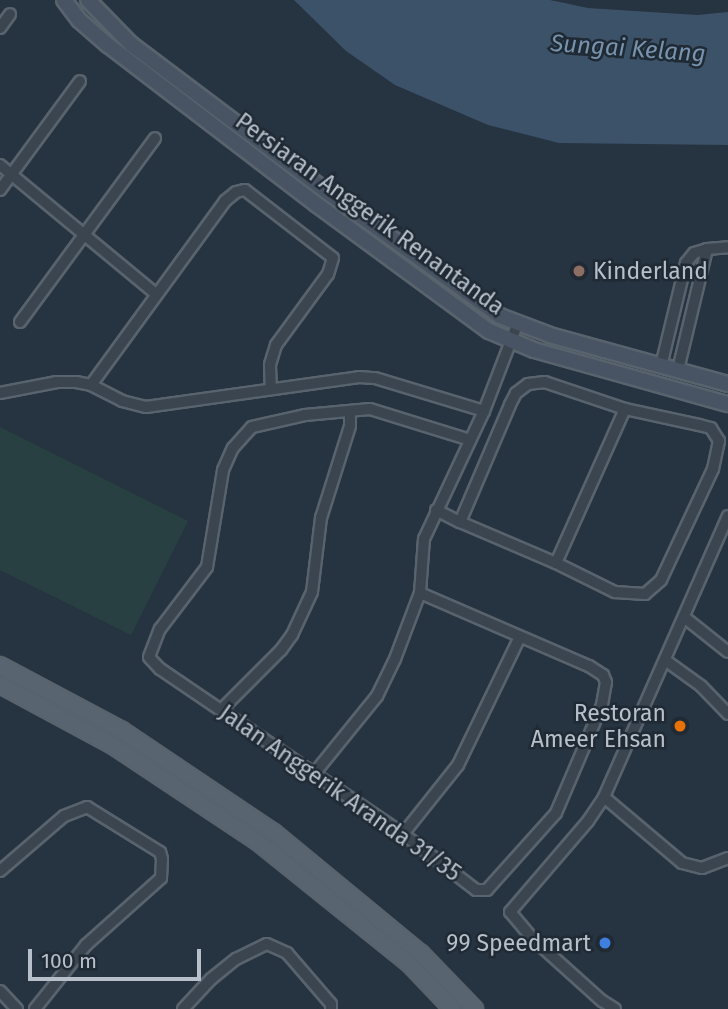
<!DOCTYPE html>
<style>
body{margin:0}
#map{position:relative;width:728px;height:1009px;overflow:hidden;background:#263340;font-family:"Fira Sans",sans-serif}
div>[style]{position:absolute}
.green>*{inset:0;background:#284041}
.water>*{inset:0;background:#3c5269}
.roads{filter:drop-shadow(2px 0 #58636d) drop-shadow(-2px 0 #58636d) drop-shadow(0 2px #58636d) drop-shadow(0 -2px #58636d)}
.street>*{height:10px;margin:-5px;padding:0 5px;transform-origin:5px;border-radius:5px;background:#3a4550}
.secondary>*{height:14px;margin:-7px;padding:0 7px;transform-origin:7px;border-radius:7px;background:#485463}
.primary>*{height:14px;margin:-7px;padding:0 7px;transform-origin:7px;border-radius:7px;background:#586470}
.dots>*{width:19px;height:19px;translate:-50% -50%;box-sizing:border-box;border:4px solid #1f2a35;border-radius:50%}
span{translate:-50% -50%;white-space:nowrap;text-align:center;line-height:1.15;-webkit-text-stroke:5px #1f2a35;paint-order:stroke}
.street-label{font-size:23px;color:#b7c0ca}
.poi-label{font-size:23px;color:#b7c0ca}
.left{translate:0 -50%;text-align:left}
.right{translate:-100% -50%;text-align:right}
.water-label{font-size:24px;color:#7893ad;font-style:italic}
.scale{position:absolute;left:28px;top:949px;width:173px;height:32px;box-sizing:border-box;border:4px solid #b7c0ca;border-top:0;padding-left:9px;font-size:21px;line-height:24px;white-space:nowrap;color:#b7c0ca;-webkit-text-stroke:5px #1f2a35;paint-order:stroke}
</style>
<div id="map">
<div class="green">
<i style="clip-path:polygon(0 427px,188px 521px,131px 635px,0 570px)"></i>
</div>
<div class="water">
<i style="clip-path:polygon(294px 0,550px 0,588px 8px,697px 15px,728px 12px,728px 145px,559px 143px,488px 125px,395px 85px,346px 51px)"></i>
</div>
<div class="roads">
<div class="street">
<i style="left:0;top:28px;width:17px;rotate:-54deg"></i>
<i style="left:0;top:165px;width:202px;rotate:39.6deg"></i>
<i style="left:0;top:190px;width:135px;rotate:-53.7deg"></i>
<i style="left:707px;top:249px;width:21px;rotate:-5deg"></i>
<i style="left:20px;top:322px;width:228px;rotate:-53.7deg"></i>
<i style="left:661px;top:366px;width:106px;rotate:-76.4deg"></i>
<i style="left:686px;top:263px;width:13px;rotate:-51deg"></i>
<i style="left:694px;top:253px;width:14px;rotate:-17deg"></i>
<i style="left:707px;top:249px;width:124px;rotate:103.5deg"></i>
<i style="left:91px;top:385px;width:228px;rotate:-53.9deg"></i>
<i style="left:225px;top:201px;width:14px;rotate:-39deg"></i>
<i style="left:236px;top:192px;width:9px;rotate:-13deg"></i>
<i style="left:245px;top:190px;width:111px;rotate:37.7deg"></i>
<i style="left:333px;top:258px;width:17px;rotate:107deg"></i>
<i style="left:328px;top:274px;width:88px;rotate:126.2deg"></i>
<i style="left:276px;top:345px;width:21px;rotate:107deg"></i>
<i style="left:270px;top:365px;width:24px;rotate:88deg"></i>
<i style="left:0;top:393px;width:58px;rotate:-10.9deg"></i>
<i style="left:57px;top:382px;width:19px"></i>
<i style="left:76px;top:382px;width:15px;rotate:11deg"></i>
<i style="left:91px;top:385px;width:35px;rotate:27deg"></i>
<i style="left:122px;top:401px;width:25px;rotate:14deg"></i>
<i style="left:146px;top:407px;width:215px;rotate:-8deg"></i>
<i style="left:359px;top:377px;width:16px;rotate:4deg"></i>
<i style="left:375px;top:378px;width:114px;rotate:16.8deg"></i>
<i style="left:436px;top:510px;width:27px;rotate:27deg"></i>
<i style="left:460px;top:522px;width:104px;rotate:23.1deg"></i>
<i style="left:556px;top:563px;width:66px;rotate:26.2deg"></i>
<i style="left:615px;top:592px;width:30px;rotate:4deg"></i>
<i style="left:645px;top:594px;width:21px;rotate:-41deg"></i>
<i style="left:661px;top:580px;width:123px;rotate:-64.9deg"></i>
<i style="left:713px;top:469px;width:29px;rotate:-78deg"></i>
<i style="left:719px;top:441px;width:15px;rotate:-122deg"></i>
<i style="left:711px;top:428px;width:12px;rotate:-166deg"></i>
<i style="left:699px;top:425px;width:76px;rotate:-167.8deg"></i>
<i style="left:625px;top:409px;width:84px;rotate:-161.4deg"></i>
<i style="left:545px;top:382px;width:17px;rotate:173deg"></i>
<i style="left:528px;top:384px;width:15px;rotate:143deg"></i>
<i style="left:516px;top:393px;width:13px;rotate:117deg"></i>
<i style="left:510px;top:405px;width:127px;rotate:113.1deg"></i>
<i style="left:556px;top:563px;width:169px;rotate:-65.9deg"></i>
<i style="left:420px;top:593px;width:184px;rotate:23.4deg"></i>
<i style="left:589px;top:666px;width:17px;rotate:33deg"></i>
<i style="left:603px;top:675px;width:8px;rotate:67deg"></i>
<i style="left:606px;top:682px;width:23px;rotate:100deg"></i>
<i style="left:602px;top:705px;width:117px;rotate:113.1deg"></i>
<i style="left:556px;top:813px;width:103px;rotate:131.9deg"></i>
<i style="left:487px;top:890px;width:11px;rotate:180deg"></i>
<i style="left:476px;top:890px;width:92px;rotate:-142.5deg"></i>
<i style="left:403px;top:834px;width:294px;rotate:-145.8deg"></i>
<i style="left:160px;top:669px;width:16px;rotate:-133deg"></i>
<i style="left:149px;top:657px;width:30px;rotate:-69deg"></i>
<i style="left:160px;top:629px;width:78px;rotate:-52.8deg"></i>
<i style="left:207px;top:567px;width:98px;rotate:-80.6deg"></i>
<i style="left:223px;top:470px;width:24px;rotate:-66deg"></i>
<i style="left:233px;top:448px;width:28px;rotate:-48deg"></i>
<i style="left:252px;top:427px;width:54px;rotate:-12.8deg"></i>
<i style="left:305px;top:415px;width:65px;rotate:-5.3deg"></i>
<i style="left:370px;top:409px;width:105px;rotate:17.2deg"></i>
<i style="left:684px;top:617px;width:56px;rotate:38.5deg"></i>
<i style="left:665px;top:660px;width:44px;rotate:35.8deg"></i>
<i style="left:701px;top:686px;width:39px;rotate:46deg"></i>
<i style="left:222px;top:709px;width:83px;rotate:-45deg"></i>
<i style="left:281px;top:650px;width:19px;rotate:-54deg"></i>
<i style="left:292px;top:635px;width:47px;rotate:-65.1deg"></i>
<i style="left:312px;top:592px;width:75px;rotate:-83.1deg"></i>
<i style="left:321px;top:518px;width:96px;rotate:-72.5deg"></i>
<i style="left:350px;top:426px;width:13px;rotate:-90deg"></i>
<i style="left:313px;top:775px;width:102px;rotate:-51deg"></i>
<i style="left:377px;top:696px;width:41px;rotate:-64.1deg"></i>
<i style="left:395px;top:659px;width:71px;rotate:-69.3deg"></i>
<i style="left:420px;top:593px;width:54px;rotate:-85.8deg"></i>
<i style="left:424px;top:539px;width:141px;rotate:-64.9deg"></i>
<i style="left:484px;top:411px;width:92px;rotate:-69deg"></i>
<i style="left:604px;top:797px;width:102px;rotate:40.2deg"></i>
<i style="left:682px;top:863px;width:21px;rotate:14deg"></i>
<i style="left:702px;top:868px;width:28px;rotate:-21deg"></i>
<i style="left:403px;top:834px;width:88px;rotate:-51.4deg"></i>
<i style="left:458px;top:765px;width:142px;rotate:-64.2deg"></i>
<i style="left:0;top:871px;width:84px;rotate:-40.7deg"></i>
<i style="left:64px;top:816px;width:25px;rotate:-21deg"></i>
<i style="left:87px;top:807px;width:86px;rotate:31.7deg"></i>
<i style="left:160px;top:852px;width:7px;rotate:74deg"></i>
<i style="left:162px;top:859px;width:19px;rotate:93deg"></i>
<i style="left:161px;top:878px;width:101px;rotate:138.2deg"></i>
<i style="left:86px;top:945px;width:82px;rotate:128.6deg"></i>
<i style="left:0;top:991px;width:25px;rotate:47deg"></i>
<i style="left:183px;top:1009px;width:41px;rotate:-47deg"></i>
<i style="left:211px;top:979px;width:32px;rotate:-39deg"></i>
<i style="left:236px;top:959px;width:34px;rotate:-26deg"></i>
<i style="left:267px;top:944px;width:22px;rotate:24deg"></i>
<i style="left:287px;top:953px;width:67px;rotate:49.2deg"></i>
<i style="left:331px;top:1004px;width:5px;rotate:90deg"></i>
<i style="left:615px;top:1009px;width:15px;rotate:-148deg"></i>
<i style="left:602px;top:1001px;width:94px;rotate:-138deg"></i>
<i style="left:532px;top:938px;width:34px;rotate:-130deg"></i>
<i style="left:510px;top:912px;width:120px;rotate:-49.4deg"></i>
<i style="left:588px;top:821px;width:29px;rotate:-56deg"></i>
<i style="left:604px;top:797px;width:307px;rotate:-66.2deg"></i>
</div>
<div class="secondary">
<i style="left:64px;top:0;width:25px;rotate:53deg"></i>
<i style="left:79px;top:20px;width:38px;rotate:41deg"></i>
<i style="left:108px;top:45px;width:262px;rotate:37.4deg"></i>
<i style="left:316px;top:204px;width:215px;rotate:36.3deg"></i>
<i style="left:489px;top:331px;width:49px;rotate:22.9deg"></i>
<i style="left:534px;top:350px;width:201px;rotate:15.6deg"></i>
<i style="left:88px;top:0;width:62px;rotate:45.7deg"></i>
<i style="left:131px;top:44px;width:244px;rotate:37deg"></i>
<i style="left:326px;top:191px;width:214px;rotate:35.7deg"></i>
<i style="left:500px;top:316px;width:53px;rotate:20.8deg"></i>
<i style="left:550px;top:335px;width:185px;rotate:15.4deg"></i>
</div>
<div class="primary">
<i style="left:0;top:665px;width:138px;rotate:28deg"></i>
<i style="left:122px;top:730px;width:183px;rotate:33.9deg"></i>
<i style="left:274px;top:832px;width:190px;rotate:39.5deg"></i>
<i style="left:421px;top:953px;width:78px;rotate:46deg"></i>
<i style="left:0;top:685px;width:128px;rotate:28.4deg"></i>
<i style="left:113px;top:746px;width:172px;rotate:33.6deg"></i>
<i style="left:256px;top:841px;width:195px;rotate:38.8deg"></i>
<i style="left:408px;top:963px;width:64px;rotate:46.3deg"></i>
</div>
</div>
<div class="dots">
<i style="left:579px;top:271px;background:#8d6e63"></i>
<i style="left:680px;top:726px;background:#e8710a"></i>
<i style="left:605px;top:943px;background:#3f7fe0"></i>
</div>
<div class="street-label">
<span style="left:370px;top:214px;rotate:36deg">Persiaran Anggerik Renantanda</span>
<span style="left:340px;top:793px;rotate:35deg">Jalan Anggerik Aranda 31/35</span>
</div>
<div class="poi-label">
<span class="left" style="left:593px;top:271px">Kinderland</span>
<span class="right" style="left:666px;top:726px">Restoran<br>Ameer Ehsan</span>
<span class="right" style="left:591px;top:943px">99 Speedmart</span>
</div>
<div class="water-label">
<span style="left:628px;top:49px;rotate:4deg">Sungai Kelang</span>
</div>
<div class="scale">100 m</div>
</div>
